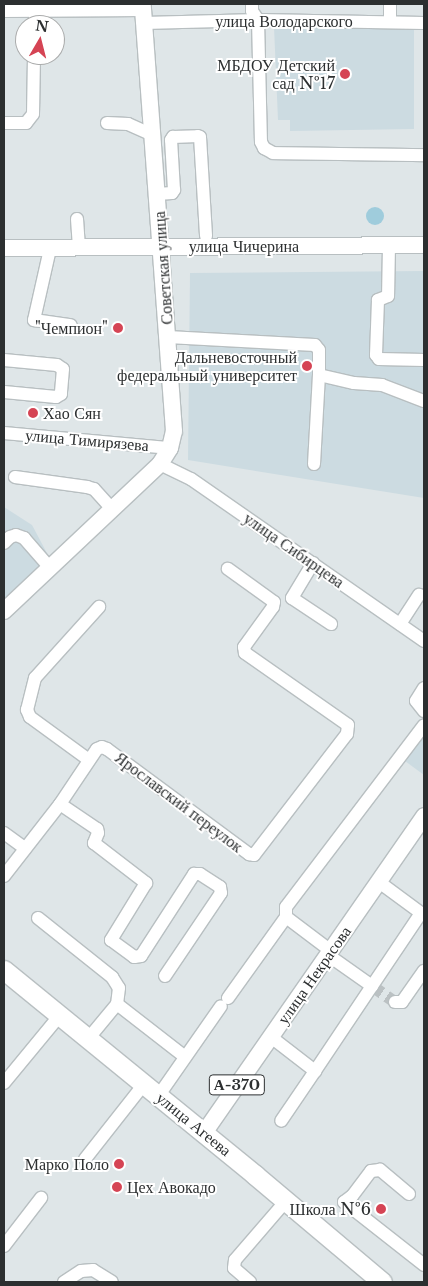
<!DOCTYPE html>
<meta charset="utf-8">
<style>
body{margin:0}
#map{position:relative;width:428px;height:1286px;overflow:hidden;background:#dfe6e8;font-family:"Libre Baskerville",serif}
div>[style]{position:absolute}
.built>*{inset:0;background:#ccdbe1}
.green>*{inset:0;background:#9fccdc}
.round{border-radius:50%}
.minor-tunnel>*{height:12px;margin-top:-6px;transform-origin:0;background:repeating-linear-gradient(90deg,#bbc1c3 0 12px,transparent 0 18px)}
.roads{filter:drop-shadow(1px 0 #b8bfc1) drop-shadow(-1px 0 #b8bfc1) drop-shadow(0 1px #b8bfc1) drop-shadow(0 -1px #b8bfc1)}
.minor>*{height:12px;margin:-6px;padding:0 6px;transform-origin:6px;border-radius:6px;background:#fff}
.major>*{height:16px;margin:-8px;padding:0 8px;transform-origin:8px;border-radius:8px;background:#fff}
.highway>*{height:19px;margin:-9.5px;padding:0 9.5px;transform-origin:9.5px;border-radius:9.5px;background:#fff}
.dots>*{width:14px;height:14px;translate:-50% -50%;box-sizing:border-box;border:2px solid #fff;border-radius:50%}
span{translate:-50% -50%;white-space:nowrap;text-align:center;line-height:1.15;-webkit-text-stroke:4px #fff;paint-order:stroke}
.shield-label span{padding:1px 4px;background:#fff;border:1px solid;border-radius:4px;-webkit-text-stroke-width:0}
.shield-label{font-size:15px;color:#2c2f30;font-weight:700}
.street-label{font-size:16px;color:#2c2f30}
.poi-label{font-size:16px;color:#2c2f30}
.right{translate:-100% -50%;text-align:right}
.left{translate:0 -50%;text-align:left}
.frame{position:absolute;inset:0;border:5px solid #2c2f30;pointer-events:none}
.north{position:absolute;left:15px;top:15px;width:50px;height:50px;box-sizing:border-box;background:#fff;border:1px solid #abacac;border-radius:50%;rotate:8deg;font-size:14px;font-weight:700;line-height:20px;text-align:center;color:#2c2f30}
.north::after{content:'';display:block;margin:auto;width:18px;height:22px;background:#d54454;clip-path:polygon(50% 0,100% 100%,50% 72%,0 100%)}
</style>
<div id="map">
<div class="built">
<i style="clip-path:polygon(274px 27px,414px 29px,414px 129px,290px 131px,290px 120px,278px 120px)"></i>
<i style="clip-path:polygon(424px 271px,424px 498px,188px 460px,190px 273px)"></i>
<i style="clip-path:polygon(4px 507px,32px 525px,49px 557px,4px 600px)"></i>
<i style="clip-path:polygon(424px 735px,424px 775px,405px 761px)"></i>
</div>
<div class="green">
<i class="round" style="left:366px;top:207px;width:18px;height:18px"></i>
</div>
<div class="minor-tunnel">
<i style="left:372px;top:986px;width:28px;rotate:35deg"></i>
</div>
<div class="roads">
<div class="minor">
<i style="left:252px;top:4px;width:7px;rotate:90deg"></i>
<i style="left:252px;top:11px;width:11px;rotate:56deg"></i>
<i style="left:258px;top:20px;width:122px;rotate:88.6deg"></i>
<i style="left:261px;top:142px;width:7px;rotate:63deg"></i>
<i style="left:264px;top:148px;width:10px;rotate:29deg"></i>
<i style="left:273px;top:153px;width:151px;rotate:0.8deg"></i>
<i style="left:390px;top:4px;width:18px;rotate:90deg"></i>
<i style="left:4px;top:11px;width:139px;rotate:-0.4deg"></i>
<i style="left:144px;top:23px;width:114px;rotate:-1.5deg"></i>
<i style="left:258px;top:20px;width:166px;rotate:1deg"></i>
<i style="left:35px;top:25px;width:14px;rotate:-90deg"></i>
<i style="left:4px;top:123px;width:22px"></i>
<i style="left:26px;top:123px;width:11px;rotate:-52deg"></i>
<i style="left:33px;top:114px;width:59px;rotate:-89deg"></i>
<i style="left:107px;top:123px;width:21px;rotate:3deg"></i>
<i style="left:128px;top:124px;width:27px;rotate:24deg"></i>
<i style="left:157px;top:194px;width:15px;rotate:-4deg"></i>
<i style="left:172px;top:193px;width:4px;rotate:-56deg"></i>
<i style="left:174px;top:190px;width:50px;rotate:-93.4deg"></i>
<i style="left:171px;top:140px;width:4px;rotate:-56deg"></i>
<i style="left:173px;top:137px;width:25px;rotate:-2deg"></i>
<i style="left:198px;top:136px;width:2px;rotate:27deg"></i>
<i style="left:200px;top:137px;width:99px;rotate:86.5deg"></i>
<i style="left:77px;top:219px;width:29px;rotate:86deg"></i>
<i style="left:389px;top:246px;width:50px;rotate:91.1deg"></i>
<i style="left:388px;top:296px;width:11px;rotate:158deg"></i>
<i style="left:378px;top:300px;width:55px;rotate:92.1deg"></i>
<i style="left:376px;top:355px;width:5px;rotate:53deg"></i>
<i style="left:379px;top:359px;width:45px;rotate:1.3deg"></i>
<i style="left:50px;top:249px;width:73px;rotate:102.7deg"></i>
<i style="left:34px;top:320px;width:37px;rotate:8deg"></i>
<i style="left:168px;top:337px;width:147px;rotate:3.1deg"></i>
<i style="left:315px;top:345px;width:6px;rotate:51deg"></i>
<i style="left:319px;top:350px;width:25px;rotate:90deg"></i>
<i style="left:4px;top:360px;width:53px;rotate:5.4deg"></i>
<i style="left:57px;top:365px;width:7px;rotate:34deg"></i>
<i style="left:63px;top:369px;width:25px;rotate:95deg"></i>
<i style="left:61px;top:394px;width:6px;rotate:149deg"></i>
<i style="left:56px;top:397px;width:52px;rotate:-174.5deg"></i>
<i style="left:4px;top:433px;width:167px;rotate:5.2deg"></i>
<i style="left:160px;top:464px;width:34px;rotate:26deg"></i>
<i style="left:191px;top:479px;width:284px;rotate:34.8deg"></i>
<i style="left:314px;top:464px;width:89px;rotate:-86.8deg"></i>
<i style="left:319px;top:375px;width:36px;rotate:13deg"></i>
<i style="left:354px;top:383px;width:28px;rotate:4deg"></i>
<i style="left:382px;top:385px;width:45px;rotate:20.9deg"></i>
<i style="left:15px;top:477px;width:73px;rotate:7.9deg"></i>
<i style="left:87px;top:487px;width:7px;rotate:16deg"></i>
<i style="left:94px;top:489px;width:27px;rotate:48deg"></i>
<i style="left:4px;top:543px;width:8px;rotate:-45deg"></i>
<i style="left:10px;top:537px;width:6px;rotate:-18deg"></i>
<i style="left:16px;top:535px;width:9px;rotate:21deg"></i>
<i style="left:24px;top:538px;width:40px;rotate:49deg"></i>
<i style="left:313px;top:563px;width:41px;rotate:121deg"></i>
<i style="left:292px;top:598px;width:47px;rotate:33.7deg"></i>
<i style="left:400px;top:624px;width:35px;rotate:-57deg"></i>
<i style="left:424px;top:688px;width:15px;rotate:122deg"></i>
<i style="left:416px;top:701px;width:13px;rotate:51deg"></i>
<i style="left:89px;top:760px;width:73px;rotate:-143.9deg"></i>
<i style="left:30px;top:717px;width:8px;rotate:-113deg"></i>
<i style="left:27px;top:710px;width:33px;rotate:-76deg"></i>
<i style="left:35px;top:678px;width:96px;rotate:-48deg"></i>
<i style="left:60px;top:804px;width:45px;rotate:34deg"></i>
<i style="left:97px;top:829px;width:4px;rotate:76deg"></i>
<i style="left:98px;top:833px;width:11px;rotate:112deg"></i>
<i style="left:94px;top:843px;width:66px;rotate:37.6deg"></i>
<i style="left:146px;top:883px;width:67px;rotate:121.6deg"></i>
<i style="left:111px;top:940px;width:29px;rotate:36deg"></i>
<i style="left:134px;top:957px;width:7px;rotate:-8deg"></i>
<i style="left:141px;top:956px;width:98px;rotate:-57.1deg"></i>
<i style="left:194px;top:874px;width:6px"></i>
<i style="left:200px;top:874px;width:24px;rotate:33deg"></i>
<i style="left:220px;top:887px;width:6px;rotate:81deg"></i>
<i style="left:221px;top:893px;width:100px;rotate:124deg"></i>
<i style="left:4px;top:833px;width:26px;rotate:36deg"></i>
<i style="left:4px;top:876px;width:91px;rotate:-52.1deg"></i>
<i style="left:60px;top:804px;width:66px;rotate:-56.1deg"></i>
<i style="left:97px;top:749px;width:5px;rotate:-22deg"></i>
<i style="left:102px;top:747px;width:5px;rotate:22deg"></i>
<i style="left:107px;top:749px;width:177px;rotate:36.5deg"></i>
<i style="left:249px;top:854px;width:5px;rotate:11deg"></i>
<i style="left:254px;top:855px;width:153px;rotate:-52.5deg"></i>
<i style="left:347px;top:734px;width:9px;rotate:-84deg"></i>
<i style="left:348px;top:725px;width:126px;rotate:-145deg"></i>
<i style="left:245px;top:653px;width:6px;rotate:-99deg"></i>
<i style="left:244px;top:647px;width:49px;rotate:-54.1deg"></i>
<i style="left:273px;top:607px;width:5px;rotate:-79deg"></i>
<i style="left:274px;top:602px;width:57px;rotate:-144.3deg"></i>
<i style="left:38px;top:918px;width:95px;rotate:38.6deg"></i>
<i style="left:112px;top:977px;width:13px;rotate:58deg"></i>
<i style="left:119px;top:988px;width:16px;rotate:97deg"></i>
<i style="left:117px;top:1004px;width:45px;rotate:129.6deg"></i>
<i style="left:331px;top:951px;width:56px;rotate:-142.9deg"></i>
<i style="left:286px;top:917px;width:10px;rotate:-90deg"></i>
<i style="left:286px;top:907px;width:228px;rotate:-52.8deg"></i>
<i style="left:328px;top:955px;width:54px;rotate:35.2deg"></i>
<i style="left:372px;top:986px;width:88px;rotate:-56.1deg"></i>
<i style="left:421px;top:913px;width:52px;rotate:-143.6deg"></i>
<i style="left:228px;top:998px;width:100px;rotate:-54.4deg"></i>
<i style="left:395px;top:1002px;width:7px"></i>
<i style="left:402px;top:1002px;width:38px;rotate:-55deg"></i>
<i style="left:117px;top:1004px;width:86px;rotate:37.9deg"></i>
<i style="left:271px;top:1037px;width:56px;rotate:37.7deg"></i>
<i style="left:315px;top:1071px;width:60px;rotate:124.2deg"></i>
<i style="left:315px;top:1071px;width:102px;rotate:-56.2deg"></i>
<i style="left:4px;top:1083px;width:88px;rotate:-50.5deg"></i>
<i style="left:159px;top:1095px;width:108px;rotate:-55.1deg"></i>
<i style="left:85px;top:1159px;width:95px;rotate:-51.8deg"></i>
<i style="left:409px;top:1194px;width:38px;rotate:-140deg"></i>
<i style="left:380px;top:1170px;width:9px;rotate:174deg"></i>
<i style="left:371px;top:1171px;width:31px;rotate:127deg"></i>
<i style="left:352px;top:1196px;width:10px;rotate:143deg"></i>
<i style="left:344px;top:1202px;width:102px;rotate:38.2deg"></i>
<i style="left:4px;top:1246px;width:61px;rotate:-52.4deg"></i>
<i style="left:64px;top:1282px;width:20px;rotate:-33deg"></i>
<i style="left:81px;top:1271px;width:12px;rotate:-5deg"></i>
<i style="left:93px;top:1270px;width:22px;rotate:32deg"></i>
<i style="left:250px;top:1282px;width:21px;rotate:-139deg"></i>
<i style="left:234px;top:1268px;width:8px;rotate:-83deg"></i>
<i style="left:235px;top:1260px;width:78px;rotate:-49.2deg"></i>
</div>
<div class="major">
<i style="left:4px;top:248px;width:420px;rotate:-0.4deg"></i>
<i style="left:4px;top:611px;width:214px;rotate:-43.3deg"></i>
<i style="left:160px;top:464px;width:19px;rotate:-58deg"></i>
<i style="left:170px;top:448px;width:17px;rotate:-77deg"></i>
<i style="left:174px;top:431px;width:428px;rotate:-94.2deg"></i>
<i style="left:204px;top:1133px;width:386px;rotate:-55.2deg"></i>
</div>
<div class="highway">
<i style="left:4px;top:970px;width:324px;rotate:39.2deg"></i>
<i style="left:255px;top:1175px;width:166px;rotate:40.1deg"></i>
</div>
</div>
<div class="dots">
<i style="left:345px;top:74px;background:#d54454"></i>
<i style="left:118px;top:328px;background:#d54454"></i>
<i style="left:307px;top:366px;background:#d54454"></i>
<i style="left:33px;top:413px;background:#d54454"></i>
<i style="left:119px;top:1164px;background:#d54454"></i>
<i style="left:117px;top:1187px;background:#d54454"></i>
<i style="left:381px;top:1209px;background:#d54454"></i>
</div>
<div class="shield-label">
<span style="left:237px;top:1085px">А-370</span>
</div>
<div class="street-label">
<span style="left:284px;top:21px">улица Володарского</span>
<span style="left:244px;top:246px">улица Чичерина</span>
<span style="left:163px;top:268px;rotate:-94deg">Советская улица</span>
<span style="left:87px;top:440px;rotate:5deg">улица Тимирязева</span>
<span style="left:294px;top:550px;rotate:35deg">улица Сибирцева</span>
<span style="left:179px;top:802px;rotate:37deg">Ярославский переулок</span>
<span style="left:314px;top:975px;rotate:-55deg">улица Некрасова</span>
<span style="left:194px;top:1124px;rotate:39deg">улица Агеева</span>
</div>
<div class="poi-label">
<span class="right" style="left:335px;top:74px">МБДОУ Детский<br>сад №17</span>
<span class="right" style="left:108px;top:328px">"Чемпион"</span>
<span class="right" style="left:297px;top:366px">Дальневосточный<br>федеральный университет</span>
<span class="left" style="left:43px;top:413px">Хао Сян</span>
<span class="right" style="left:109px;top:1164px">Марко Поло</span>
<span class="left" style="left:127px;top:1187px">Цех Авокадо</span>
<span class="right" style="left:371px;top:1209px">Школа №6</span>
</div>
<div class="frame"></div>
<div class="north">N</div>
</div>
